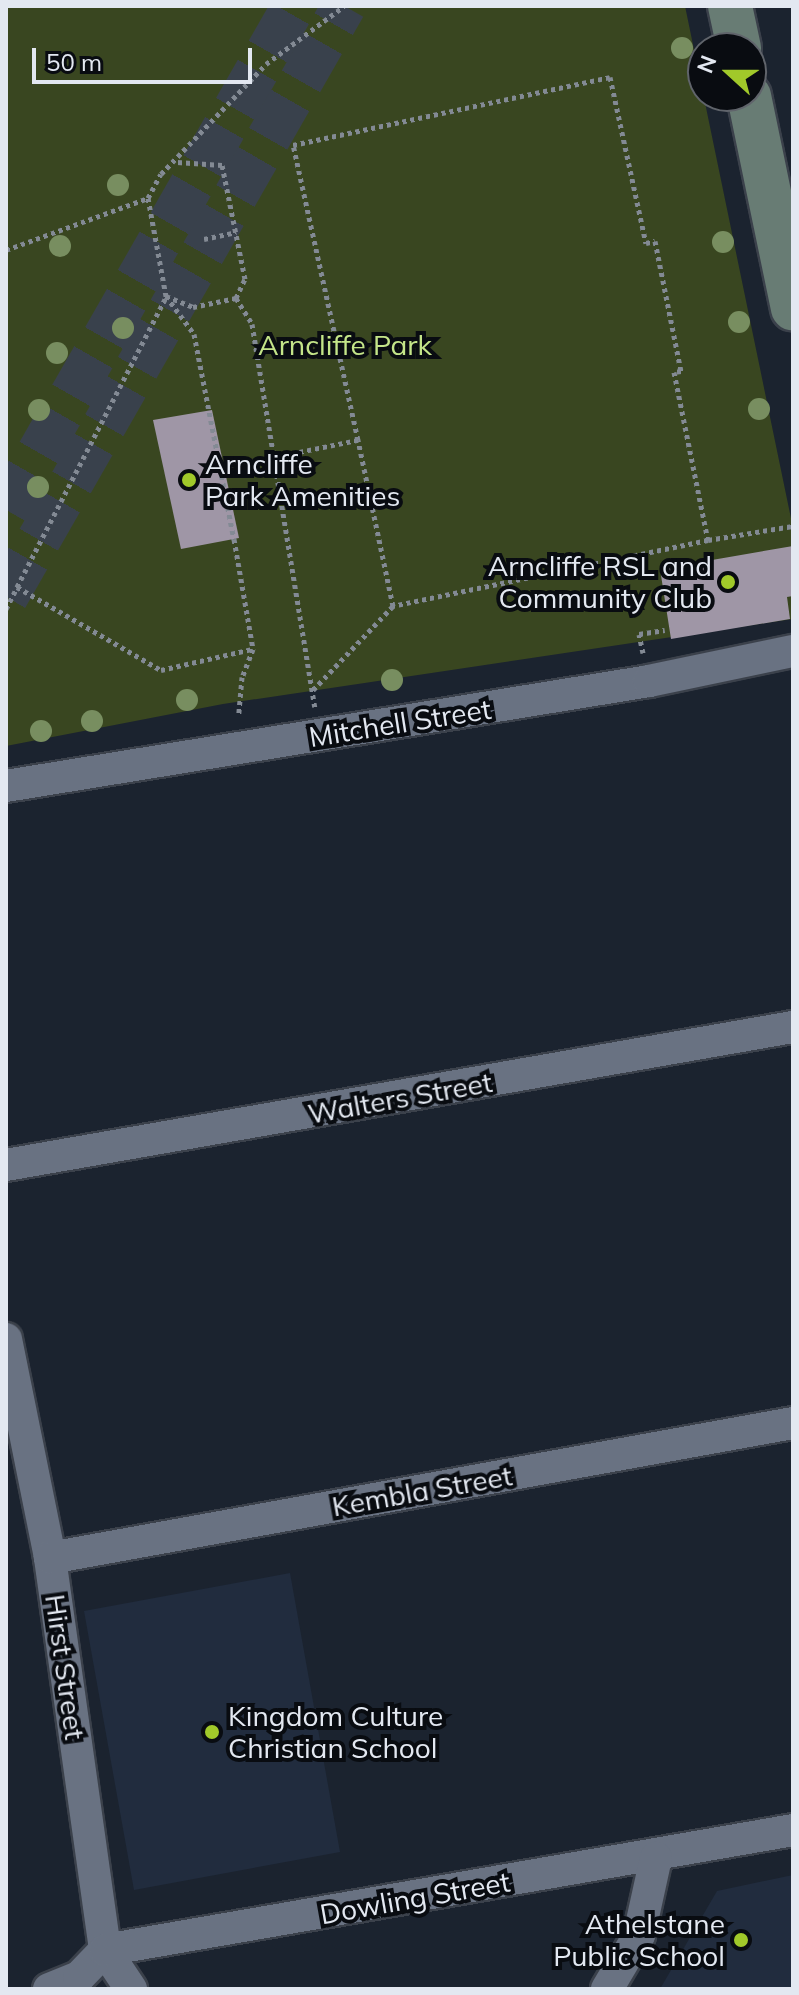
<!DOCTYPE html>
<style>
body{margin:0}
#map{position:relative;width:799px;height:1995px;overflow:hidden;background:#1b232f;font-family:Mulish,sans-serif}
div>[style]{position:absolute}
.built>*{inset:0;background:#212c3e}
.green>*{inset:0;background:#394620}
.building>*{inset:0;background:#9f96a6}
.highway-tunnel>*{height:44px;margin-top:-22px;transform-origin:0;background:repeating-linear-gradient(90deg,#39414c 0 44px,transparent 0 66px)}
.path>*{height:5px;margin-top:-2.5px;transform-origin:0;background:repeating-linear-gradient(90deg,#838a94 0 4px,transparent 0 8px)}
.roads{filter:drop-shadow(2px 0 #3b414b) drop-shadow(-2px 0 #3b414b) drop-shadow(0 2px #3b414b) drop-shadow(0 -2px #3b414b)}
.street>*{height:32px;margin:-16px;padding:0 16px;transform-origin:16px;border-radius:16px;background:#697282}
.secondary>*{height:44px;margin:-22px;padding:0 22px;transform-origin:22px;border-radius:22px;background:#687c74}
.trees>*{width:22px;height:22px;margin:-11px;border-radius:50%;background:#788e60}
.dots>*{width:22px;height:22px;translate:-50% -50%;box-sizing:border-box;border:4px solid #090c11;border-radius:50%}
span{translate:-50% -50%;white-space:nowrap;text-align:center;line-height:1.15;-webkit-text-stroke:8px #090c11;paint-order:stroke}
.park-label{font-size:28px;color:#c4e589}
.poi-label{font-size:28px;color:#e3e8f1}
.left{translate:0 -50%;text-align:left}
.right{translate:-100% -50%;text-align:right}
.street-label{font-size:28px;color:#e3e8f1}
.frame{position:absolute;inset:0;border:8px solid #e3e8f1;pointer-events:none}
.north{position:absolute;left:687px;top:32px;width:80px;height:80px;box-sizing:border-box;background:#090c11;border:2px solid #60646b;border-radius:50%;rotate:291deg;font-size:22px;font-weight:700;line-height:32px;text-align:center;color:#e3e8f1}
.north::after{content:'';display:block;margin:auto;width:28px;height:36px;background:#a1c92a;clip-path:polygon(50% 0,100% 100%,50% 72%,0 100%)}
.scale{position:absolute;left:32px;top:48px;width:220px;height:36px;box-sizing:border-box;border:4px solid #e3e8f1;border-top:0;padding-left:10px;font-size:24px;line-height:28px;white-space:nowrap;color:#e3e8f1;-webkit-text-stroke:6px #090c11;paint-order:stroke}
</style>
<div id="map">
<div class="built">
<i style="clip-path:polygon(290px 1573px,340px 1852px,134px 1890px,84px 1611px)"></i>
<i style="clip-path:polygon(793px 1875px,793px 1989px,660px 1989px,717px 1891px)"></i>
</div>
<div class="green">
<i style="clip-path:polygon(6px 6px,685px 6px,793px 528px,793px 619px,223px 704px,6px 746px)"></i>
</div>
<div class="building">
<i style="clip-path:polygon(212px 410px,239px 538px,181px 549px,153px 420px)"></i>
<i style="clip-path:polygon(793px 546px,793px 596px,787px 597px,790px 619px,671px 639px,660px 569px)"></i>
</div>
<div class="highway-tunnel">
<i style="left:6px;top:510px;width:580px;rotate:-60.26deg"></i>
<i style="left:6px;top:597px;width:681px;rotate:-60.23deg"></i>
</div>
<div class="path">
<i style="left:148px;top:198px;width:100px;rotate:79.6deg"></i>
<i style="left:166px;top:296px;width:29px;rotate:22deg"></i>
<i style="left:193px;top:307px;width:44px;rotate:-11.8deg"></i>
<i style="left:236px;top:298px;width:21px;rotate:-65deg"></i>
<i style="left:245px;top:279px;width:116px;rotate:-101.4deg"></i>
<i style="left:222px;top:165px;width:45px;rotate:-176.2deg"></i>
<i style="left:204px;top:239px;width:33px;rotate:-12deg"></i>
<i style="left:6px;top:250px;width:151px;rotate:-20.1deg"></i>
<i style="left:148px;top:198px;width:27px;rotate:-62deg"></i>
<i style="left:161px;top:174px;width:152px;rotate:-46.3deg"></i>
<i style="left:266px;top:64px;width:97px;rotate:-36.6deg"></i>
<i style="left:166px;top:296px;width:47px;rotate:53.6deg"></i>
<i style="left:194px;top:334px;width:209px;rotate:79deg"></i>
<i style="left:234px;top:539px;width:112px;rotate:80.2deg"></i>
<i style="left:253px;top:649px;width:30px;rotate:111deg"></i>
<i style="left:242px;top:677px;width:37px;rotate:95deg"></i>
<i style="left:236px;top:298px;width:31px;rotate:58deg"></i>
<i style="left:252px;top:324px;width:388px;rotate:80.7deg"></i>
<i style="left:221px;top:468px;width:140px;rotate:-11.6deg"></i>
<i style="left:358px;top:440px;width:302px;rotate:-102.4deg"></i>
<i style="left:293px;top:145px;width:324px;rotate:-12.1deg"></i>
<i style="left:610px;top:77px;width:170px;rotate:77.8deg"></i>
<i style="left:646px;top:243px;width:9px;rotate:-13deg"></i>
<i style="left:655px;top:241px;width:133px;rotate:78.7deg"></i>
<i style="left:681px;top:371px;width:7px;rotate:172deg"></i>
<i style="left:674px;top:372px;width:171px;rotate:78.6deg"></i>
<i style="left:708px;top:540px;width:322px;rotate:168.2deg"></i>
<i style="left:393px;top:606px;width:170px;rotate:-101.9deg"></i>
<i style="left:708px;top:540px;width:86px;rotate:-9.4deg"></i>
<i style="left:17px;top:587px;width:326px;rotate:-62.8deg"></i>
<i style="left:6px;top:609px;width:25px;rotate:-63deg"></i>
<i style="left:17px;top:587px;width:166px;rotate:30deg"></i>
<i style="left:161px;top:670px;width:93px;rotate:-13deg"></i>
<i style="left:643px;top:653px;width:19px;rotate:-102deg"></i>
<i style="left:639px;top:634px;width:26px;rotate:-9deg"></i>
<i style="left:313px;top:690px;width:116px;rotate:-46.4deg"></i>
</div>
<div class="roads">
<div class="street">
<i style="left:6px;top:786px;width:652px;rotate:-9.27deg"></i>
<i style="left:649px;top:681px;width:147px;rotate:-11.8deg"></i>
<i style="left:6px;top:1165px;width:799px;rotate:-9.95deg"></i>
<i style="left:6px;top:1339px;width:223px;rotate:78.6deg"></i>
<i style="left:50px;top:1558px;width:396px;rotate:82deg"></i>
<i style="left:105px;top:1950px;width:47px;rotate:56.3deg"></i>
<i style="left:50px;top:1558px;width:755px;rotate:-10.3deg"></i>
<i style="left:49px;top:1989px;width:32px;rotate:-22deg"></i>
<i style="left:79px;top:1977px;width:37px;rotate:-46deg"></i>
<i style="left:105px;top:1950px;width:698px;rotate:-9.89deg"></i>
<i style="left:607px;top:1989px;width:63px;rotate:-59.3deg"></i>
<i style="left:639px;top:1935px;width:79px;rotate:-77.6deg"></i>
</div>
<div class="secondary">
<i style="left:730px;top:6px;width:43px;rotate:77.9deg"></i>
<i style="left:749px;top:96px;width:217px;rotate:78.3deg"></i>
</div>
</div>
<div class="trees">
<i style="left:682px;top:48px"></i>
<i style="left:118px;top:185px"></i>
<i style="left:723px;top:242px"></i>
<i style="left:60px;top:246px"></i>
<i style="left:739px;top:322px"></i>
<i style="left:123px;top:328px"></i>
<i style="left:57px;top:353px"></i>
<i style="left:759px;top:409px"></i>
<i style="left:39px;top:410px"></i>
<i style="left:38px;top:487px"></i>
<i style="left:392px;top:680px"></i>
<i style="left:187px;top:700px"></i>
<i style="left:92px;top:721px"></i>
<i style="left:41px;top:731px"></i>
</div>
<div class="dots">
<i style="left:189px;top:480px;background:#a1c92a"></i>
<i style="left:728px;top:582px;background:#a1c92a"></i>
<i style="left:212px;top:1732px;background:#a1c92a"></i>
<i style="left:741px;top:1940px;background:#a1c92a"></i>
</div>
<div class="park-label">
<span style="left:345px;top:345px">Arncliffe Park</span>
</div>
<div class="poi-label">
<span class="left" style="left:205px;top:480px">Arncliffe<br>Park Amenities</span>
<span class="right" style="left:712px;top:582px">Arncliffe RSL and<br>Community Club</span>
<span class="left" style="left:228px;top:1732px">Kingdom Culture<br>Christian School</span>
<span class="right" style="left:725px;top:1940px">Athelstane<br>Public School</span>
</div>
<div class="street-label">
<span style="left:400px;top:723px;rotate:-9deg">Mitchell Street</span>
<span style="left:400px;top:1098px;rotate:-10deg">Walters Street</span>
<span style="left:422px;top:1491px;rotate:-10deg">Kembla Street</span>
<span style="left:65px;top:1667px;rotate:82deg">Hirst Street</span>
<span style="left:415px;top:1898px;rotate:-10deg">Dowling Street</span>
</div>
<div class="frame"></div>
<div class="north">N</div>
<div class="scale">50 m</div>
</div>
